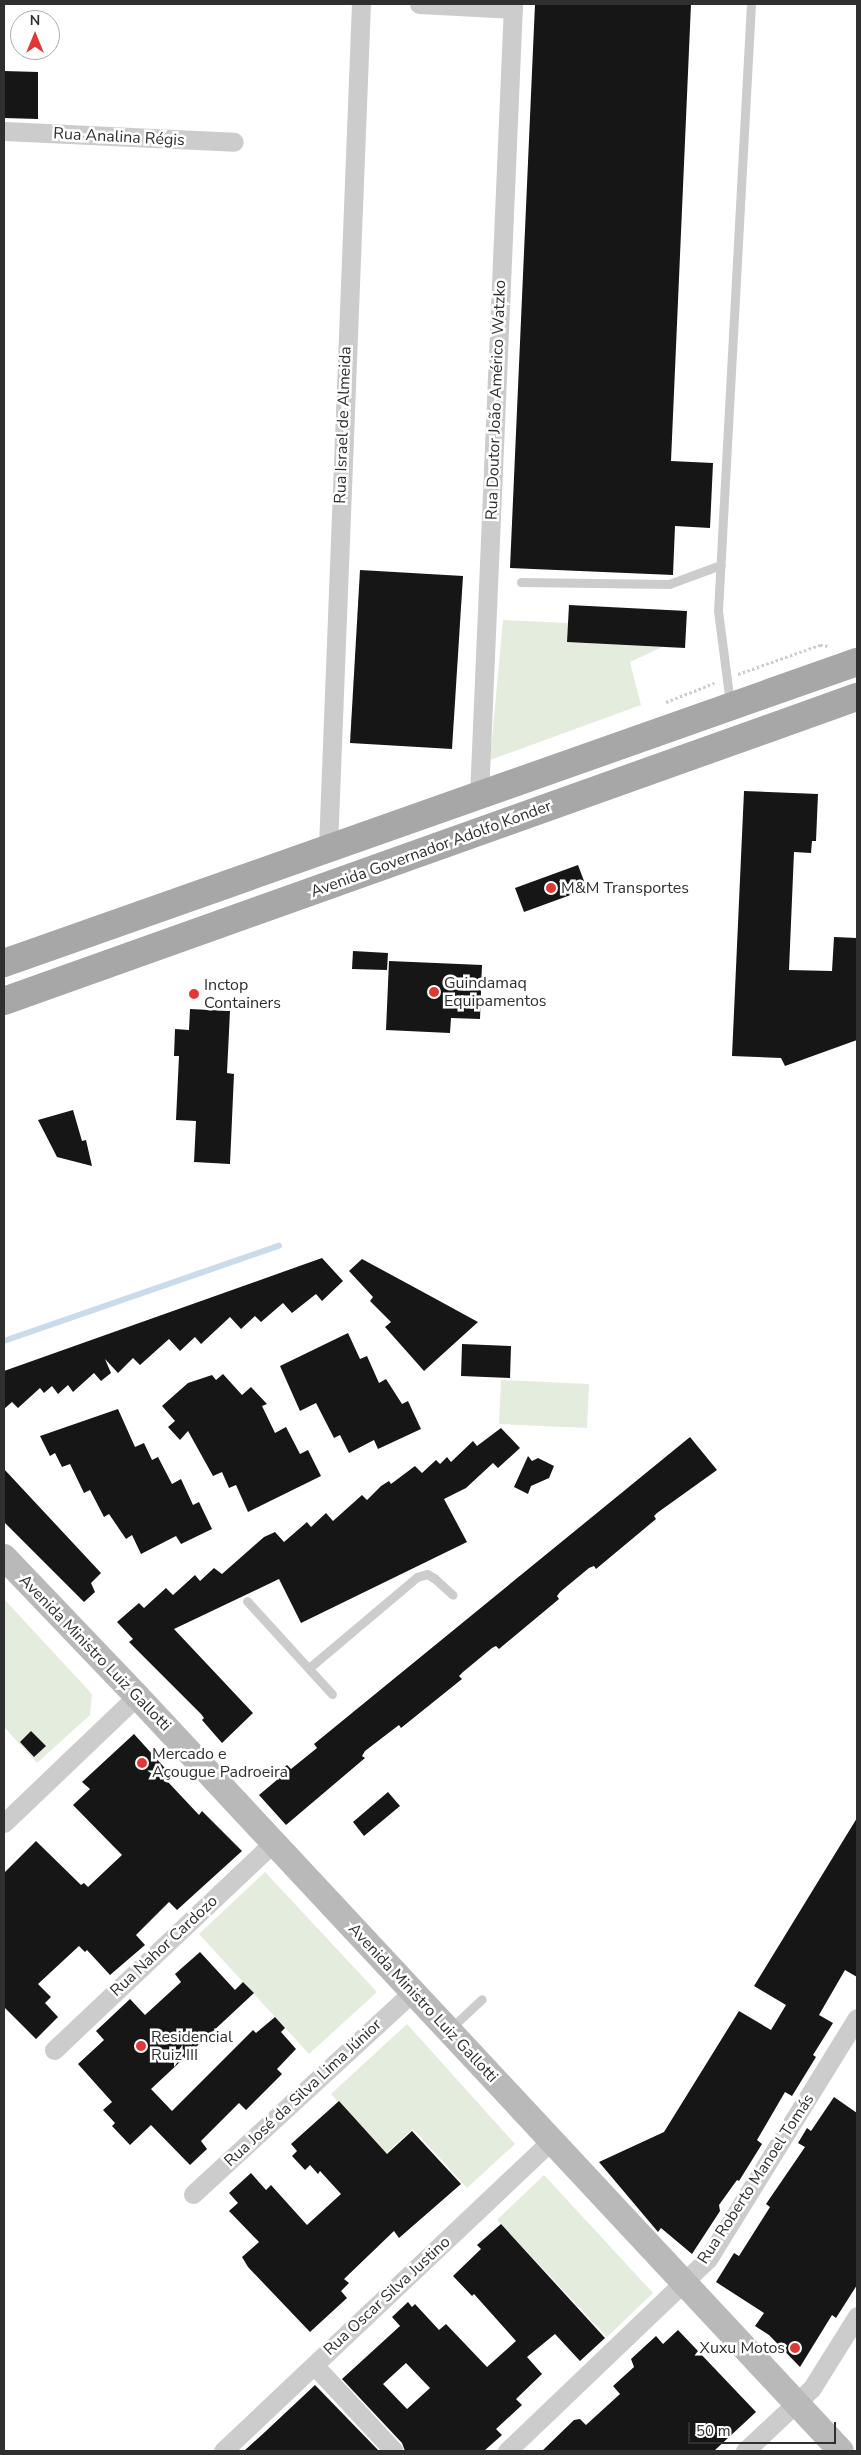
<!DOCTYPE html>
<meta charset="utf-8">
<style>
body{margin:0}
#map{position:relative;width:861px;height:2455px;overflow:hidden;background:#fff;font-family:"Nunito Sans",sans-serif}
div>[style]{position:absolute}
.green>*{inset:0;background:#e4ecdd}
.stream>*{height:5.5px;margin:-2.75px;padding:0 2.75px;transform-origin:2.75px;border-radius:2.75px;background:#cadbeb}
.building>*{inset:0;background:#161616}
.path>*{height:3px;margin-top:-1.5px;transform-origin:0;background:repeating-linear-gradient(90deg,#ccc 0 2.5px,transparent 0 5px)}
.lane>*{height:9px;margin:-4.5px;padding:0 4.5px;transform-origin:4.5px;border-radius:4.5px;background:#ccc}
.street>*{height:19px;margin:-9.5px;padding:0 9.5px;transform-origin:9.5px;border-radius:9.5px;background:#ccc}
.secondary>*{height:26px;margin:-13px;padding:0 13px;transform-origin:13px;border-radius:13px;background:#b9b9b9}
.primary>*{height:28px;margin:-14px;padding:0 14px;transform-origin:14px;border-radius:14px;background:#a7a7a7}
.dots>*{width:14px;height:14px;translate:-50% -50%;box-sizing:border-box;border:2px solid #fff;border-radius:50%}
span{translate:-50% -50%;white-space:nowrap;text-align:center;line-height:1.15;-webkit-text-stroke:5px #fff;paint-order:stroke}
.street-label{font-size:16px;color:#2f2f2f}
.poi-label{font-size:16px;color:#2f2f2f}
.left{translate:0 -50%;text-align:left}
.right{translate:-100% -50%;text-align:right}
.frame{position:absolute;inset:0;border:5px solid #2f2f2f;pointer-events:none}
.north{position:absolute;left:10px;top:10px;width:50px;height:50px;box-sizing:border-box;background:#fff;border:1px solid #acacac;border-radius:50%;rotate:0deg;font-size:14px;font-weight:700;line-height:20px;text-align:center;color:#2f2f2f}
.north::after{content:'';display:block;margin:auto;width:18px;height:22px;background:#e13836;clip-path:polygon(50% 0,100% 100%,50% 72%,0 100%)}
.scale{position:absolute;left:688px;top:2422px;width:148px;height:22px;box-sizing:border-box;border:2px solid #2f2f2f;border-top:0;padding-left:6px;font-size:15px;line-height:18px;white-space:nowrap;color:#2f2f2f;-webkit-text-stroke:4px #fff;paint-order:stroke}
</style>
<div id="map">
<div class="green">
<i style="clip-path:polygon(503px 620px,568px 623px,567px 642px,662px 647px,630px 662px,641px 705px,490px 760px)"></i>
<i style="clip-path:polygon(501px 1380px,589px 1384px,587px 1428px,499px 1424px)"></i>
<i style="clip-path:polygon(4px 1599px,92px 1694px,90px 1715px,37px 1763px,4px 1727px)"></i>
<i style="clip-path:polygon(265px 1872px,377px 1992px,309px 2054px,199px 1934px)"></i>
<i style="clip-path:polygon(407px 2024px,515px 2144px,467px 2188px,413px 2129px,386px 2153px,331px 2094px)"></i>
<i style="clip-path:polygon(544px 2175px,653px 2293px,607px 2337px,497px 2220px)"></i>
</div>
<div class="stream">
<i style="left:4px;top:1341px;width:291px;rotate:-19.1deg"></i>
</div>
<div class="building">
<i style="clip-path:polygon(535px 4px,691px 4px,671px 461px,713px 463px,710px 528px,675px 526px,673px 575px,510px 568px)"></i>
<i style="clip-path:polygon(4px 71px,38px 72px,38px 119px,4px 118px)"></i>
<i style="clip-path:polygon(360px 570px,463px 576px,452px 749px,350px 743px)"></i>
<i style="clip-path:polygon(569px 605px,687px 611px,685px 648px,567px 642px)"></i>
<i style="clip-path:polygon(744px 791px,818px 794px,816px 841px,812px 841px,811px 853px,794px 852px,789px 970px,832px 971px,834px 937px,857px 938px,857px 1040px,785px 1066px,781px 1058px,732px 1056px)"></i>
<i style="clip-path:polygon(578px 865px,587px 889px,524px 912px,515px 888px)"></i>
<i style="clip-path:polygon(353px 951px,388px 953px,387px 970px,352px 969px)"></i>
<i style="clip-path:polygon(389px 961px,482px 965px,480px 1019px,451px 1018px,450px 1033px,386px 1030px)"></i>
<i style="clip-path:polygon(190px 1009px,230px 1011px,227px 1073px,234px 1074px,230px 1164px,194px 1162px,196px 1121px,176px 1120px,179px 1056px,174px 1056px,175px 1029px,189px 1030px)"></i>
<i style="clip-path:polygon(73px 1110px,82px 1141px,86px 1140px,92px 1166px,57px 1157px,38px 1120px)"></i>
<i style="clip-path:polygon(322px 1258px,343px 1281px,322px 1301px,316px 1294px,292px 1313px,283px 1303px,261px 1322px,255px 1316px,241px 1329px,230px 1317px,201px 1344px,195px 1337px,180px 1351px,169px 1339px,140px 1365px,133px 1358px,118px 1373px,105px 1359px,111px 1373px,101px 1381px,94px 1373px,73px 1392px,68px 1385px,58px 1394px,52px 1386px,44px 1393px,40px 1388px,18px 1408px,12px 1402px,4px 1409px,4px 1371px)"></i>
<i style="clip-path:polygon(362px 1259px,423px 1292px,478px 1322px,424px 1371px,385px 1327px,391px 1322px,370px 1301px,373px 1297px,349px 1271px)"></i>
<i style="clip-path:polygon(348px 1333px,360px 1359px,367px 1356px,379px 1383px,386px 1379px,402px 1404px,408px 1401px,421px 1429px,378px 1449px,374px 1440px,349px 1453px,340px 1435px,334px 1438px,316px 1403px,300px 1411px,280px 1366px)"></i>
<i style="clip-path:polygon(462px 1344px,511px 1346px,510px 1378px,461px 1376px)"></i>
<i style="clip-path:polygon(223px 1374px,242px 1395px,251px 1387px,267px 1404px,262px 1406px,275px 1433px,286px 1427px,300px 1454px,308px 1450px,321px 1476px,248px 1512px,236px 1485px,229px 1488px,222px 1472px,213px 1476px,188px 1431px,180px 1440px,168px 1427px,175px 1421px,162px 1406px,188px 1383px,212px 1375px,216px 1380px)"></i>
<i style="clip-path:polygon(118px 1409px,135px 1447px,144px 1443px,152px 1460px,158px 1457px,172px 1484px,181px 1479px,193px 1505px,199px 1502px,212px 1529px,181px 1544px,176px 1536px,141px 1554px,132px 1535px,126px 1539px,109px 1514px,104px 1517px,90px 1490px,84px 1493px,70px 1464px,62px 1467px,55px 1453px,50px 1456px,40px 1436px)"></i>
<i style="clip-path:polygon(501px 1428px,520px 1448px,498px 1468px,493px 1463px,466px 1488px,444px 1499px,467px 1542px,301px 1623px,279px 1579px,174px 1629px,253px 1713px,222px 1743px,202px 1720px,204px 1718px,201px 1714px,129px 1642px,133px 1639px,117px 1622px,139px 1603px,144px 1608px,166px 1588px,173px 1595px,195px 1575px,200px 1581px,214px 1568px,222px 1574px,264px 1537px,275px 1532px,284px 1542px,307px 1522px,311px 1527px,326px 1513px,333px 1521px,362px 1495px,367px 1500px,381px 1486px,389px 1481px,391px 1484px,415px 1466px,422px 1473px,436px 1460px,440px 1464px,447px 1457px,451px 1462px,473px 1441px,477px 1446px)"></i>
<i style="clip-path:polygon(690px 1437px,717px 1470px,657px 1513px,654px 1516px,656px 1519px,596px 1569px,594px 1566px,589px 1568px,560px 1592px,557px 1596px,559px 1599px,499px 1649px,496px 1646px,492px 1648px,463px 1672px,459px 1676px,462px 1679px,401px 1728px,399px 1725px,395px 1728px,365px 1751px,362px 1756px,365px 1758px,286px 1825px,259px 1795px,278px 1779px,275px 1775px,287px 1765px,291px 1769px,317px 1748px,314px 1744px)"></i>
<i style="clip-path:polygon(528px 1456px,532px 1461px,538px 1458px,554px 1466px,549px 1478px,531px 1486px,528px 1494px,514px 1487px)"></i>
<i style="clip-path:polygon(4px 1469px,101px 1573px,91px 1583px,95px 1592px,84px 1602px,4px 1522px)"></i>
<i style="clip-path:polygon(31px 1731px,46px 1746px,34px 1757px,20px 1742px)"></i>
<i style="clip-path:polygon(134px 1734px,173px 1777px,168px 1782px,199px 1815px,202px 1811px,242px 1851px,177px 1910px,169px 1902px,136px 1935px,145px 1945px,110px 1975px,87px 1950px,85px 1952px,79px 1946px,38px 1984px,51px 1997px,45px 2003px,58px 2017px,36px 2039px,4px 2007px,4px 1873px,36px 1841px,81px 1885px,84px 1883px,88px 1887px,122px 1855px,73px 1805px,90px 1789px,82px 1782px)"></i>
<i style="clip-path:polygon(388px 1792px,400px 1806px,364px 1836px,353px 1822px)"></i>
<i style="clip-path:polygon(857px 1818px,857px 1977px,845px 1970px,819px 2015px,833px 2023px,813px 2055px,816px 2057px,792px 2096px,785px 2092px,757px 2140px,762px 2144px,739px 2181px,737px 2180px,719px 2205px,720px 2211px,692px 2254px,661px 2228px,658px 2232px,599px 2162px,664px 2132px,739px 2011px,771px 2030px,786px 2005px,754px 1986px)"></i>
<i style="clip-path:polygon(200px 1952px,235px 1990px,243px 1982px,254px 1993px,151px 2089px,172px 2111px,253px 2030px,256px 2033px,275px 2017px,285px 2028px,281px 2032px,296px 2049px,277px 2069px,282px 2074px,246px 2110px,239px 2103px,201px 2141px,207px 2149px,190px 2165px,151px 2125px,130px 2145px,112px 2126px,115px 2123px,103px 2110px,112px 2102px,78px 2064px,104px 2040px,96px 2031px,130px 1999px,145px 2015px,181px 1982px,175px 1974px)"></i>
<i style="clip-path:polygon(834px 2097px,857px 2113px,857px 2285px,836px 2318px,832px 2315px,800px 2367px,769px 2335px,755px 2326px,764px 2313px,716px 2282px,734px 2253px,739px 2256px,770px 2207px,766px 2204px,805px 2147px,798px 2143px,807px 2128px,811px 2131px)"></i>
<i style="clip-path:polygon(339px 2101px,387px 2154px,412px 2131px,461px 2184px,399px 2238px,394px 2231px,344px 2279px,349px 2283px,341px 2291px,347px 2298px,310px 2332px,248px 2267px,242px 2257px,259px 2242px,229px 2211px,238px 2203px,229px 2193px,251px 2173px,266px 2190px,271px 2185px,307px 2225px,341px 2194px,320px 2171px,318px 2174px,310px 2165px,305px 2170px,292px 2156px,297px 2151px,291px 2144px)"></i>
<i style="clip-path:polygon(evenodd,501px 2224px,605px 2338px,580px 2361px,555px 2334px,527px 2357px,542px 2374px,516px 2399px,522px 2405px,496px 2429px,502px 2435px,484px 2451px,405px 2451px,402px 2443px,342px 2379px,400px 2326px,392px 2317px,408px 2302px,412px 2307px,415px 2304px,439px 2330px,446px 2324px,487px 2367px,516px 2341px,474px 2294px,472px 2296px,453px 2276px,481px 2249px,477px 2245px,501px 2224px,406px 2363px,430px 2388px,407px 2409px,383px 2384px,406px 2363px)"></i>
<i style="clip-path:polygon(678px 2330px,756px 2412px,714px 2451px,542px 2451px,574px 2420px,580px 2419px,586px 2425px,620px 2394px,613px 2386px,634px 2367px,631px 2359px,656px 2336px,663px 2344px)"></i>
<i style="clip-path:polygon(315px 2385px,379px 2451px,244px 2451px,266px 2431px)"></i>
</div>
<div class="path">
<i style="left:738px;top:674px;width:87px;rotate:-19.5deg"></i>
<i style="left:820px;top:645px;width:9px;rotate:6deg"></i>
<i style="left:666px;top:702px;width:52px;rotate:-21.6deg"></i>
</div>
<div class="lane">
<i style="left:521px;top:582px;width:148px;rotate:0.8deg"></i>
<i style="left:669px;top:584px;width:55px;rotate:-20.1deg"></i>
<i style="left:730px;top:703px;width:93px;rotate:-97.4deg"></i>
<i style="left:718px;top:611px;width:608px;rotate:-86.89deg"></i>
<i style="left:247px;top:1601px;width:126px;rotate:47.6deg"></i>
<i style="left:309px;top:1668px;width:141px;rotate:-40.1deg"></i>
<i style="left:417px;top:1577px;width:10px;rotate:-17deg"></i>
<i style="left:427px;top:1574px;width:8px;rotate:30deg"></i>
<i style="left:434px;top:1578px;width:25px;rotate:42deg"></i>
<i style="left:451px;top:2028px;width:42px;rotate:-43.1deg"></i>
</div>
<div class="street">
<i style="left:419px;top:4px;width:94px;rotate:3deg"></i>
<i style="left:4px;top:131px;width:230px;rotate:2.7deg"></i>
<i style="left:479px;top:796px;width:793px;rotate:-87.54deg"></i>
<i style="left:328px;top:847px;width:844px;rotate:-87.76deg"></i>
<i style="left:4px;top:1823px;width:184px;rotate:-43.7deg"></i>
<i style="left:54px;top:2050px;width:301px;rotate:-43.4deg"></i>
<i style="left:193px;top:2194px;width:299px;rotate:-42.6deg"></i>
<i style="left:314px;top:2365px;width:117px;rotate:47.1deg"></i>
<i style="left:223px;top:2451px;width:451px;rotate:-43.4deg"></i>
<i style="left:507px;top:2451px;width:278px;rotate:-43.7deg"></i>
<i style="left:708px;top:2259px;width:283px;rotate:-58.3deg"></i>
<i style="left:745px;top:2451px;width:92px;rotate:-43.2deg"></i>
<i style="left:812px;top:2388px;width:85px;rotate:-58deg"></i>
</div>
<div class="secondary">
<i style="left:4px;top:1557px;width:192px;rotate:46.3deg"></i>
<i style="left:137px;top:1696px;width:1032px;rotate:47deg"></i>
</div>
<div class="primary">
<i style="left:4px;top:963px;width:905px;rotate:-19.44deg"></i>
<i style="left:4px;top:1001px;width:906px;rotate:-19.62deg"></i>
</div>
<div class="dots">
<i style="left:551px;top:888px;background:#e13836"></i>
<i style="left:434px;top:992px;background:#e13836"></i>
<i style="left:194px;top:994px;background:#e13836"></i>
<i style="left:142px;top:1763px;background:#e13836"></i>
<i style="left:141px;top:2046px;background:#e13836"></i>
<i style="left:795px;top:2348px;background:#e13836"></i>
</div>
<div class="street-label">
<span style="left:119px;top:137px;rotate:3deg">Rua Analina Régis</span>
<span style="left:496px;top:400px;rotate:-88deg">Rua Doutor João Américo Watzko</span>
<span style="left:343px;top:425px;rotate:-88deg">Rua Israel de Almeida</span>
<span style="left:431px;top:849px;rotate:-20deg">Avenida Governador Adolfo Konder</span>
<span style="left:95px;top:1653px;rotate:46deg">Avenida Ministro Luiz Gallotti</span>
<span style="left:164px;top:1946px;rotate:-43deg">Rua Nahor Cardozo</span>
<span style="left:423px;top:2003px;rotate:47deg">Avenida Ministro Luiz Gallotti</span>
<span style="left:303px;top:2093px;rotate:-43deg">Rua José da Silva Lima Júnior</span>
<span style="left:756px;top:2179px;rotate:-57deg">Rua Roberto Manoel Tomás</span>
<span style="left:387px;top:2296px;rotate:-43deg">Rua Oscar Silva Justino</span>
</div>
<div class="poi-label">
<span class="left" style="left:561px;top:888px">M&amp;M Transportes</span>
<span class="left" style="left:444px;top:992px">Guindamaq<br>Equipamentos</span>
<span class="left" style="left:204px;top:994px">Inctop<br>Containers</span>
<span class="left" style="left:152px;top:1763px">Mercado e<br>Açougue Padroeira</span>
<span class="left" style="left:151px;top:2046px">Residencial<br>Ruiz III</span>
<span class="right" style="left:785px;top:2348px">Xuxu Motos</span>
</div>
<div class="frame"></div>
<div class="north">N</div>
<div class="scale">50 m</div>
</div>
